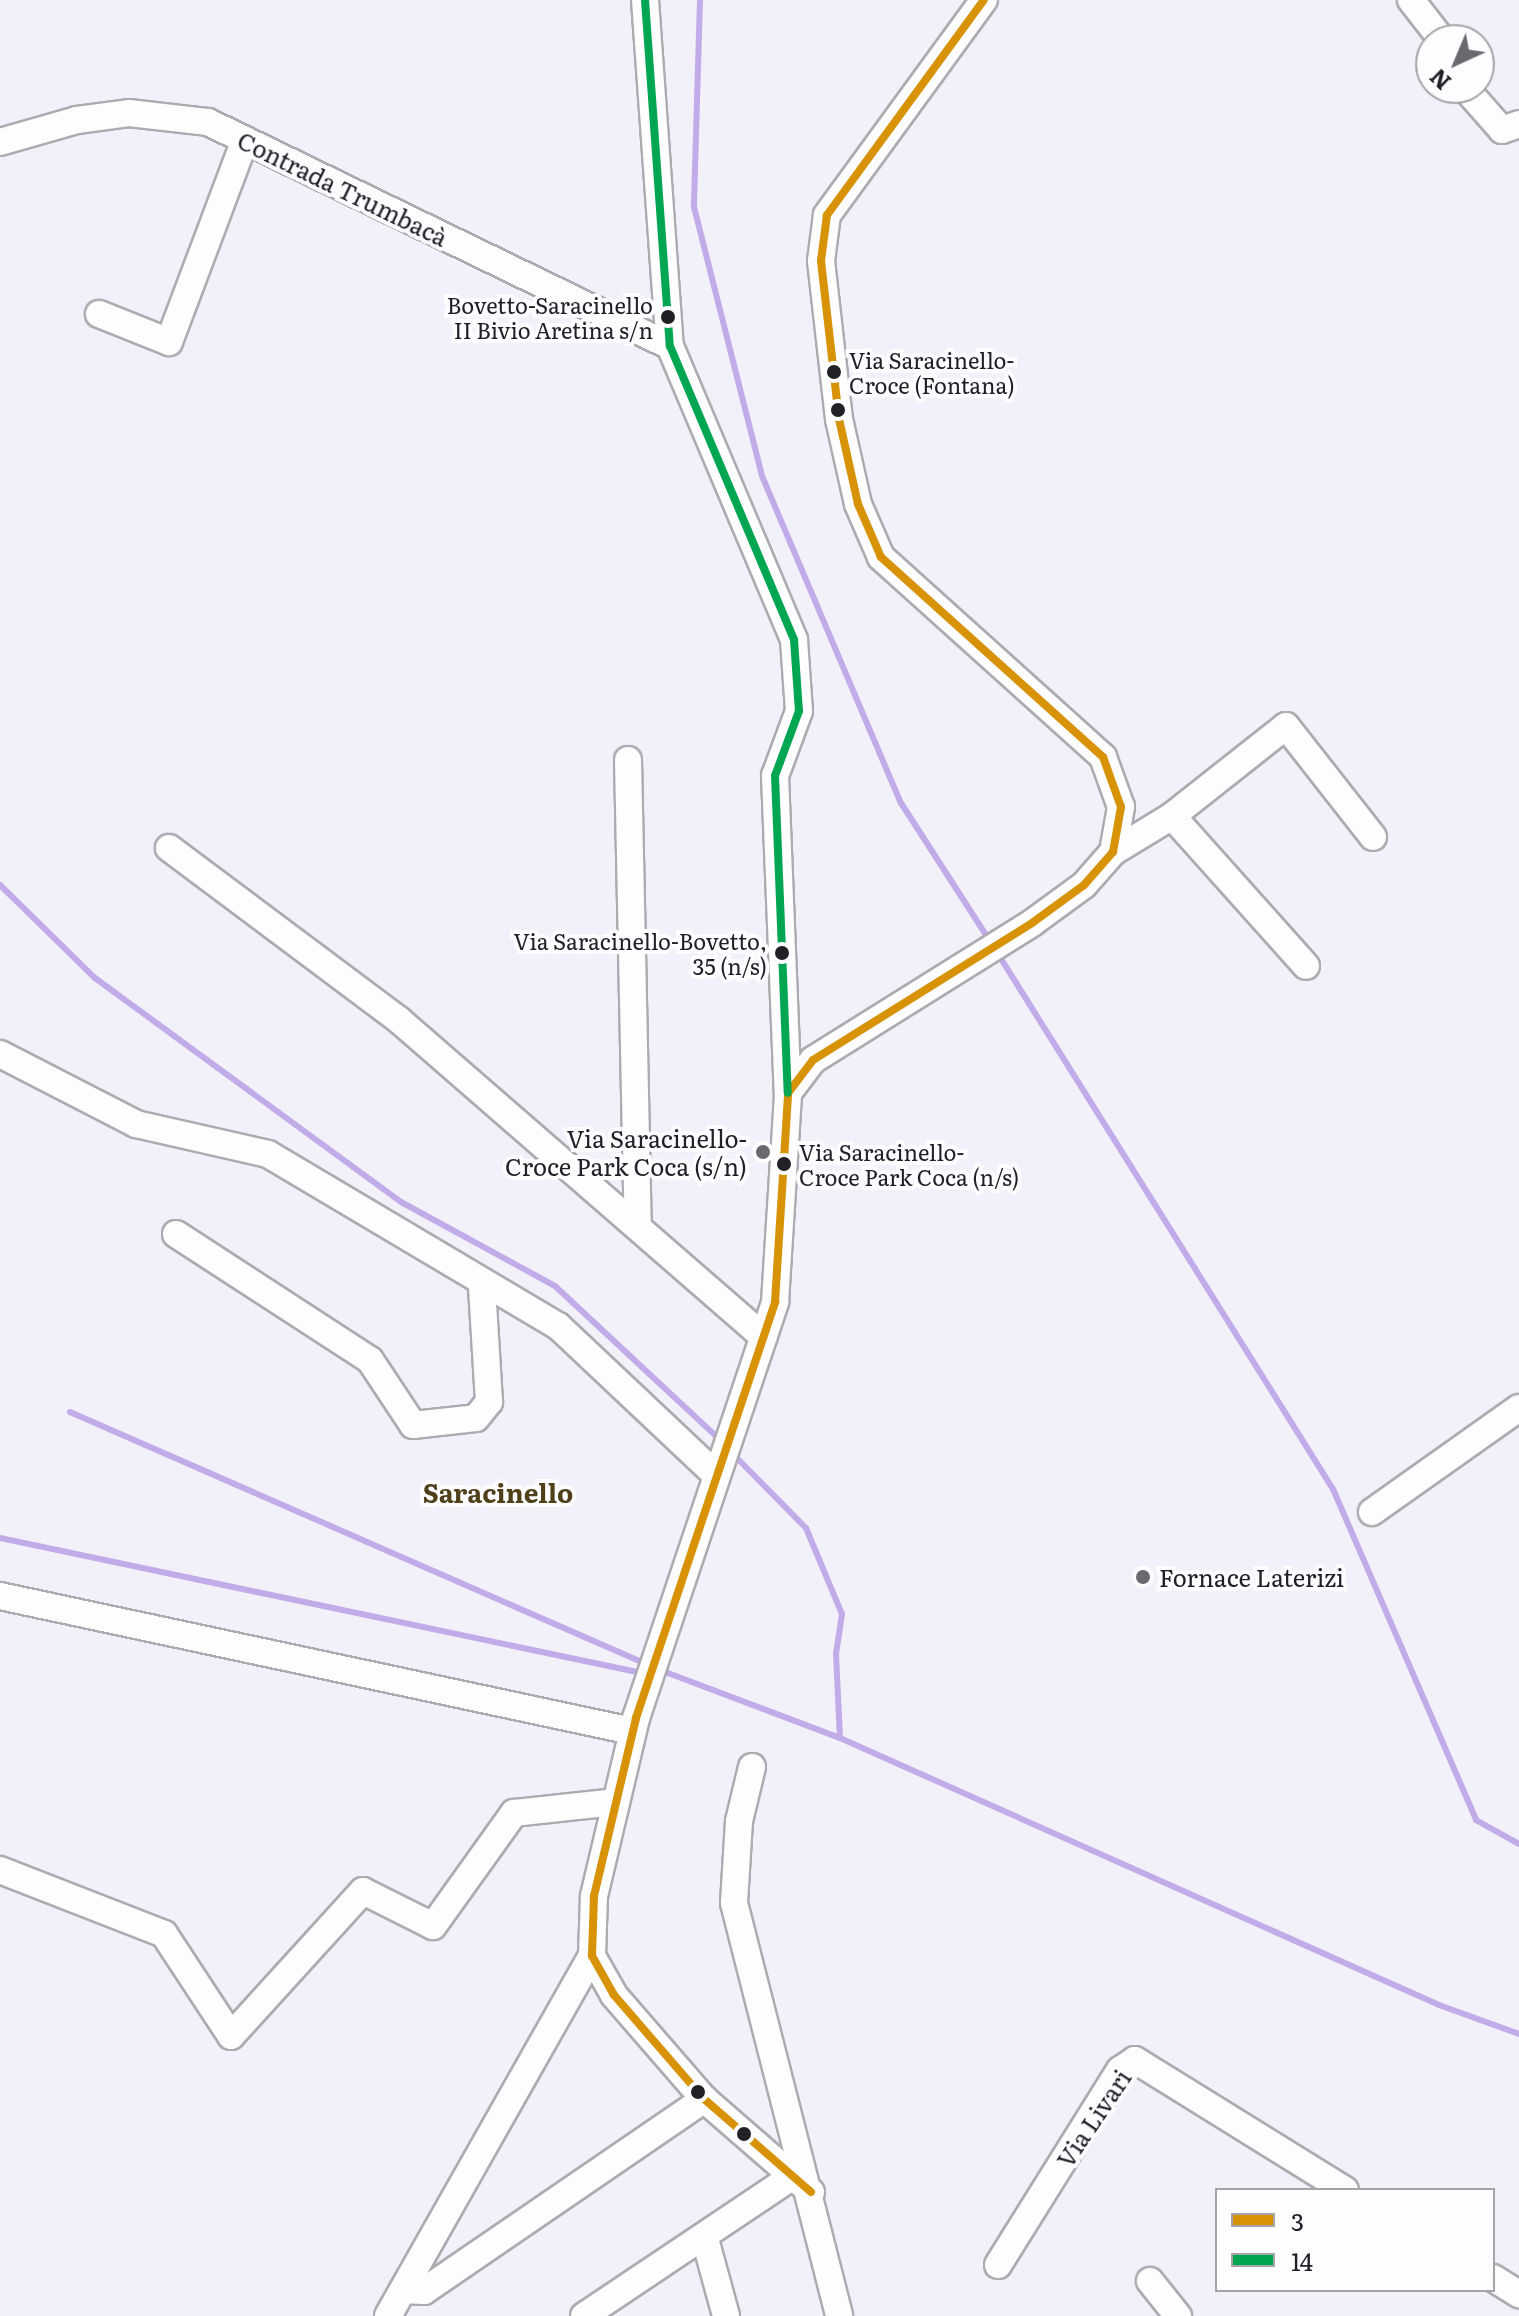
<!DOCTYPE html>
<meta charset="utf-8">
<style>
body{margin:0}
#map{position:relative;width:1519px;height:2316px;overflow:hidden;background:#f2f0f8;font-family:Literata,serif}
div>[style]{position:absolute}
.stream>*{height:6px;margin:-3px;padding:0 3px;transform-origin:3px;border-radius:3px;background:#c1abe9}
.roads{filter:drop-shadow(2px 0 #adabb1) drop-shadow(-2px 0 #adabb1) drop-shadow(0 2px #adabb1) drop-shadow(0 -2px #adabb1)}
.minor>*{height:26px;margin:-13px;padding:0 13px;transform-origin:13px;border-radius:13px;background:#fdfdfe}
.bus-1>*{height:8px;margin:-4px;padding:0 4px;transform-origin:4px;border-radius:4px;background:#d79206}
.bus-2>*{height:8px;margin:-4px;padding:0 4px;transform-origin:4px;border-radius:4px;background:#00a651}
.dots>*{width:22px;height:22px;translate:-50% -50%;box-sizing:border-box;border:4px solid #fdfcff;border-radius:50%}
span{translate:-50% -50%;white-space:nowrap;text-align:center;line-height:1.15;-webkit-text-stroke:8px #fdfcff;paint-order:stroke}
.bus-label{font-size:22px;color:#212025}
.right{translate:-100% -50%;text-align:right}
.left{translate:0 -50%;text-align:left}
.street-label{font-size:24px;color:#212025}
.poi-label{font-size:24px;color:#212025}
.neighbourhood-label{font-size:26px;color:#4f4019;font-weight:700}
.legend{position:absolute;left:1215px;top:2188px;width:280px;height:104px;box-sizing:border-box;background:#fdfcff;border:2px solid #a5a4a8;margin:0;padding:10px 14px;list-style:none;font-size:24px;color:#212025}
.legend li{display:flex;align-items:center;gap:16px;height:40px}
.legend b{width:40px;border:2px solid #a5a4a8}
.north{position:absolute;left:1415px;top:24px;width:80px;height:80px;box-sizing:border-box;background:#fdfcff;border:2px solid #a5a4a8;border-radius:50%;rotate:224deg;font-size:22px;font-weight:700;line-height:32px;text-align:center;color:#212025}
.north::after{content:'';display:block;margin:auto;width:28px;height:36px;background:#6a696f;clip-path:polygon(50% 0,100% 100%,50% 72%,0 100%)}
</style>
<div id="map">
<div class="stream">
<i style="left:700px;top:0;width:207px;rotate:91.7deg"></i>
<i style="left:694px;top:207px;width:277px;rotate:75.8deg"></i>
<i style="left:762px;top:476px;width:355px;rotate:67deg"></i>
<i style="left:901px;top:803px;width:164px;rotate:57.2deg"></i>
<i style="left:0;top:885px;width:133px;rotate:44.4deg"></i>
<i style="left:95px;top:978px;width:379px;rotate:36.2deg"></i>
<i style="left:401px;top:1202px;width:175px;rotate:28.6deg"></i>
<i style="left:555px;top:1286px;width:229px;rotate:43deg"></i>
<i style="left:998px;top:954px;width:631px;rotate:57.95deg"></i>
<i style="left:1333px;top:1489px;width:361px;rotate:66.6deg"></i>
<i style="left:1476px;top:1820px;width:49px;rotate:29.2deg"></i>
<i style="left:70px;top:1412px;width:629px;rotate:23.63deg"></i>
<i style="left:732px;top:1453px;width:105px;rotate:45.4deg"></i>
<i style="left:806px;top:1528px;width:93px;rotate:67.3deg"></i>
<i style="left:842px;top:1614px;width:40px;rotate:98.5deg"></i>
<i style="left:836px;top:1654px;width:84px;rotate:87.3deg"></i>
<i style="left:0;top:1538px;width:656px;rotate:11.88deg"></i>
<i style="left:660px;top:1670px;width:192px;rotate:20.7deg"></i>
<i style="left:840px;top:1738px;width:656px;rotate:24.02deg"></i>
<i style="left:1439px;top:2005px;width:85px;rotate:19.9deg"></i>
</div>
<div class="roads">
<div class="minor">
<i style="left:645px;top:0;width:347px;rotate:85.9deg"></i>
<i style="left:670px;top:346px;width:319px;rotate:67.1deg"></i>
<i style="left:794px;top:640px;width:71px;rotate:86deg"></i>
<i style="left:799px;top:711px;width:69px;rotate:110.3deg"></i>
<i style="left:775px;top:776px;width:317px;rotate:87.7deg"></i>
<i style="left:1411px;top:0;width:51px;rotate:52.2deg"></i>
<i style="left:1465px;top:88px;width:56px;rotate:48.6deg"></i>
<i style="left:1502px;top:130px;width:18px;rotate:-19deg"></i>
<i style="left:0;top:142px;width:80px;rotate:-15.9deg"></i>
<i style="left:77px;top:120px;width:52px;rotate:-7.7deg"></i>
<i style="left:129px;top:113px;width:80px;rotate:6.5deg"></i>
<i style="left:208px;top:122px;width:513px;rotate:25.87deg"></i>
<i style="left:99px;top:314px;width:75px;rotate:21.8deg"></i>
<i style="left:169px;top:342px;width:216px;rotate:-69.4deg"></i>
<i style="left:628px;top:760px;width:463px;rotate:88.8deg"></i>
<i style="left:1172px;top:816px;width:201px;rotate:48.2deg"></i>
<i style="left:169px;top:848px;width:287px;rotate:36.8deg"></i>
<i style="left:399px;top:1020px;width:483px;rotate:41deg"></i>
<i style="left:1113px;top:852px;width:69px;rotate:-31.4deg"></i>
<i style="left:1172px;top:816px;width:145px;rotate:-38.3deg"></i>
<i style="left:1286px;top:726px;width:141px;rotate:51.9deg"></i>
<i style="left:0;top:1054px;width:153px;rotate:27.2deg"></i>
<i style="left:136px;top:1124px;width:135px;rotate:12.8deg"></i>
<i style="left:268px;top:1154px;width:337px;rotate:30.7deg"></i>
<i style="left:558px;top:1326px;width:216px;rotate:43.3deg"></i>
<i style="left:176px;top:1234px;width:231px;rotate:33deg"></i>
<i style="left:370px;top:1360px;width:78px;rotate:56.5deg"></i>
<i style="left:413px;top:1425px;width:63px;rotate:-6.3deg"></i>
<i style="left:476px;top:1418px;width:21px;rotate:-51deg"></i>
<i style="left:489px;top:1402px;width:116px;rotate:-93.5deg"></i>
<i style="left:1372px;top:1512px;width:180px;rotate:-35.3deg"></i>
<i style="left:0;top:1596px;width:646px;rotate:12.06deg"></i>
<i style="left:752px;top:1767px;width:56px;rotate:103.5deg"></i>
<i style="left:739px;top:1821px;width:82px;rotate:93.5deg"></i>
<i style="left:734px;top:1903px;width:426px;rotate:75.7deg"></i>
<i style="left:0;top:1870px;width:176px;rotate:21.3deg"></i>
<i style="left:164px;top:1934px;width:122px;rotate:56.7deg"></i>
<i style="left:231px;top:2036px;width:196px;rotate:-47.7deg"></i>
<i style="left:363px;top:1891px;width:78px;rotate:26.6deg"></i>
<i style="left:433px;top:1926px;width:139px;rotate:-54.4deg"></i>
<i style="left:514px;top:1813px;width:102px;rotate:-6.2deg"></i>
<i style="left:811px;top:2192px;width:142px;rotate:-139deg"></i>
<i style="left:704px;top:2099px;width:138px;rotate:-130.9deg"></i>
<i style="left:614px;top:1995px;width:45px;rotate:-119.4deg"></i>
<i style="left:592px;top:1956px;width:60px;rotate:-88.1deg"></i>
<i style="left:594px;top:1896px;width:183px;rotate:-76.7deg"></i>
<i style="left:636px;top:1718px;width:439px;rotate:-71.5deg"></i>
<i style="left:775px;top:1302px;width:209px;rotate:-86.4deg"></i>
<i style="left:788px;top:1093px;width:41px;rotate:-52.9deg"></i>
<i style="left:813px;top:1060px;width:258px;rotate:-32deg"></i>
<i style="left:1032px;top:923px;width:64px;rotate:-36.2deg"></i>
<i style="left:1084px;top:885px;width:44px;rotate:-48.7deg"></i>
<i style="left:1113px;top:852px;width:46px;rotate:-79.9deg"></i>
<i style="left:1121px;top:807px;width:53px;rotate:-109.8deg"></i>
<i style="left:1103px;top:757px;width:299px;rotate:-138deg"></i>
<i style="left:881px;top:557px;width:58px;rotate:-113.5deg"></i>
<i style="left:858px;top:504px;width:87px;rotate:-102.6deg"></i>
<i style="left:839px;top:419px;width:159px;rotate:-96.5deg"></i>
<i style="left:821px;top:261px;width:46px;rotate:-82.6deg"></i>
<i style="left:827px;top:215px;width:266px;rotate:-53.9deg"></i>
<i style="left:705px;top:2239px;width:80px;rotate:74.7deg"></i>
<i style="left:998px;top:2265px;width:230px;rotate:-58deg"></i>
<i style="left:1120px;top:2070px;width:18px;rotate:-34deg"></i>
<i style="left:1135px;top:2060px;width:247px;rotate:31.8deg"></i>
<i style="left:1493px;top:2278px;width:31px;rotate:32deg"></i>
<i style="left:1150px;top:2281px;width:45px;rotate:51.3deg"></i>
<i style="left:403px;top:2290px;width:21px;rotate:3deg"></i>
<i style="left:424px;top:2291px;width:340px;rotate:-34.4deg"></i>
<i style="left:388px;top:2316px;width:414px;rotate:-60.5deg"></i>
<i style="left:584px;top:2316px;width:252px;rotate:-33.8deg"></i>
</div>
</div>
<div class="bus-1">
<i style="left:811px;top:2192px;width:142px;rotate:-139deg"></i>
<i style="left:704px;top:2099px;width:138px;rotate:-130.9deg"></i>
<i style="left:614px;top:1995px;width:45px;rotate:-119.4deg"></i>
<i style="left:592px;top:1956px;width:60px;rotate:-88.1deg"></i>
<i style="left:594px;top:1896px;width:183px;rotate:-76.7deg"></i>
<i style="left:636px;top:1718px;width:439px;rotate:-71.5deg"></i>
<i style="left:775px;top:1302px;width:209px;rotate:-86.4deg"></i>
<i style="left:788px;top:1093px;width:41px;rotate:-52.9deg"></i>
<i style="left:813px;top:1060px;width:258px;rotate:-32deg"></i>
<i style="left:1032px;top:923px;width:64px;rotate:-36.2deg"></i>
<i style="left:1084px;top:885px;width:44px;rotate:-48.7deg"></i>
<i style="left:1113px;top:852px;width:46px;rotate:-79.9deg"></i>
<i style="left:1121px;top:807px;width:53px;rotate:-109.8deg"></i>
<i style="left:1103px;top:757px;width:299px;rotate:-138deg"></i>
<i style="left:881px;top:557px;width:58px;rotate:-113.5deg"></i>
<i style="left:858px;top:504px;width:87px;rotate:-102.6deg"></i>
<i style="left:839px;top:419px;width:159px;rotate:-96.5deg"></i>
<i style="left:821px;top:261px;width:46px;rotate:-82.6deg"></i>
<i style="left:827px;top:215px;width:266px;rotate:-53.9deg"></i>
</div>
<div class="bus-2">
<i style="left:645px;top:0;width:347px;rotate:85.9deg"></i>
<i style="left:670px;top:346px;width:319px;rotate:67.1deg"></i>
<i style="left:794px;top:640px;width:71px;rotate:86deg"></i>
<i style="left:799px;top:711px;width:69px;rotate:110.3deg"></i>
<i style="left:775px;top:776px;width:317px;rotate:87.7deg"></i>
</div>
<div class="dots">
<i style="left:668px;top:317px;background:#212025"></i>
<i style="left:834px;top:372px;background:#212025"></i>
<i style="left:838px;top:410px;background:#212025"></i>
<i style="left:782px;top:953px;background:#212025"></i>
<i style="left:763px;top:1152px;background:#6a696f"></i>
<i style="left:784px;top:1164px;background:#212025"></i>
<i style="left:1143px;top:1577px;background:#6a696f"></i>
<i style="left:698px;top:2092px;background:#212025"></i>
<i style="left:744px;top:2134px;background:#212025"></i>
</div>
<div class="bus-label">
<span class="right" style="left:653px;top:317px">Bovetto-Saracinello<br>II Bivio Aretina s/n</span>
<span class="left" style="left:849px;top:372px">Via Saracinello-<br>Croce (Fontana)</span>
<span class="right" style="left:767px;top:953px">Via Saracinello-Bovetto,<br>35 (n/s)</span>
<span class="left" style="left:799px;top:1164px">Via Saracinello-<br>Croce Park Coca (n/s)</span>
</div>
<div class="street-label">
<span style="left:343px;top:188px;rotate:26deg">Contrada Trumbacà</span>
<span style="left:1093px;top:2118px;rotate:-56deg">Via Livari</span>
</div>
<div class="poi-label">
<span class="right" style="left:747px;top:1152px">Via Saracinello-<br>Croce Park Coca (s/n)</span>
<span class="left" style="left:1159px;top:1577px">Fornace Laterizi</span>
</div>
<div class="neighbourhood-label">
<span style="left:498px;top:1492px">Saracinello</span>
</div>
<ul class="legend">
<li><b style="height:10px;background:#d79206"></b>3</li>
<li><b style="height:10px;background:#00a651"></b>14</li>
</ul>
<div class="north">N</div>
</div>
